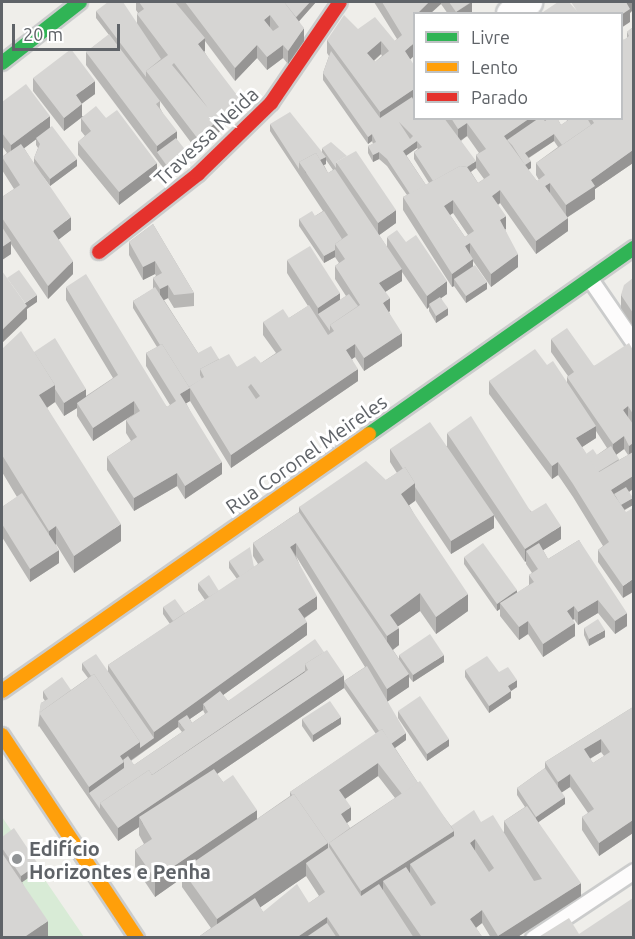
<!DOCTYPE html>
<meta charset="utf-8">
<style>
body{margin:0}
#map{position:relative;width:635px;height:939px;overflow:hidden;background:#efeeea;font-family:Ubuntu,sans-serif}
div>[style]{position:absolute}
.green>*{inset:0;background:#d8ebd6}
.roads{filter:drop-shadow(2px 0 #cbcccc) drop-shadow(-2px 0 #cbcccc) drop-shadow(0 2px #cbcccc) drop-shadow(0 -2px #cbcccc)}
.lane>*{height:15px;margin:-7.5px;padding:0 7.5px;transform-origin:7.5px;border-radius:7.5px;background:#fdfcfc}
.street>*{height:28px;margin:-14px;padding:0 14px;transform-origin:14px;border-radius:14px;background:#fdfcfc}
.fast>*{height:14px;margin:-7px;padding:0 7px;transform-origin:7px;border-radius:7px;background:#30b455}
.slow>*{height:14px;margin:-7px;padding:0 7px;transform-origin:7px;border-radius:7px;background:#ff9f0a}
.jam>*{height:14px;margin:-7px;padding:0 7px;transform-origin:7px;border-radius:7px;background:#e5322d}
.wall>*{inset:0;background:#b8b7b5}
.shaded-wall>*{inset:0;background:#969594}
.building>*{inset:0;background:#d6d5d3}
.dots>*{width:16px;height:16px;translate:-50% -50%;box-sizing:border-box;border:3px solid #fff;border-radius:50%}
span{translate:-50% -50%;white-space:nowrap;text-align:center;line-height:1.15;-webkit-text-stroke:6px #fff;paint-order:stroke}
.street-label{font-size:20px;color:#5f6368}
.poi-label{font-size:20px;color:#5f6368;font-weight:700}
.left{translate:0 -50%;text-align:left}
.frame{position:absolute;inset:0;border:3px solid #5f6368;pointer-events:none}
.legend{position:absolute;left:413px;top:12px;width:210px;height:108px;box-sizing:border-box;background:#fff;border:2px solid #bfc1c3;margin:0;padding:8px 10px;list-style:none;font-size:18px;color:#5f6368}
.legend li{display:flex;align-items:center;gap:12px;height:30px}
.legend b{width:30px;border:2px solid #bfc1c3}
.scale{position:absolute;left:12px;top:24px;width:108px;height:27px;box-sizing:border-box;border:3px solid #5f6368;border-top:0;padding-left:8px;font-size:18px;line-height:21px;white-space:nowrap;color:#5f6368;-webkit-text-stroke:4px #fff;paint-order:stroke}
</style>
<div id="map">
<div class="green">
<i style="clip-path:polygon(2px 817px,84px 937px,47px 937px,2px 870px)"></i>
</div>
<div class="roads">
<div class="lane">
<i style="left:590px;top:279px;width:78px;rotate:55.5deg"></i>
<i style="left:533px;top:938px;width:121px;rotate:-33.6deg"></i>
</div>
<div class="street">
<i style="left:511px;top:14px;width:21px;rotate:-35deg"></i>
</div>
<div class="fast">
<i style="left:2px;top:63px;width:99px;rotate:-38deg"></i>
<i style="left:369px;top:434px;width:324px;rotate:-35.1deg"></i>
</div>
<div class="slow">
<i style="left:2px;top:691px;width:448px;rotate:-35deg"></i>
<i style="left:2px;top:735px;width:244px;rotate:56.4deg"></i>
</div>
<div class="jam">
<i style="left:99px;top:252px;width:126px;rotate:-38.2deg"></i>
<i style="left:198px;top:174px;width:102px;rotate:-44.2deg"></i>
<i style="left:271px;top:103px;width:122px;rotate:-55.7deg"></i>
</div>
</div>
<div class="wall">
<i style="clip-path:polygon(136px 2px,316px 2px,299px 21px,304px 41px,288px 64px,283px 58px,267px 70px,257px 58px,235px 81px,205px 41px,205px 51px,204px 51px,240px 112px,198px 152px,160px 101px,160px 108px,187px 159px,167px 173px,86px 65px,86px 52px,109px 35px,96px 18px,96px 11px,137px 23px,137px 14px,138px 13px,136px 10px)"></i>
<i style="clip-path:polygon(evenodd,374px 2px,472px 2px,472px 14px,448px 14px,441px 4px,414px 14px,410px 59px,414px 118px,557px 118px,561px 125px,567px 121px,566px 118px,621px 118px,624px 40px,627px 38px,627px 32px,633px 27px,633px 163px,595px 189px,595px 199px,568px 217px,568px 231px,536px 254px,500px 203px,498px 205px,506px 229px,505px 229px,518px 267px,491px 287px,473px 261px,473px 266px,487px 289px,466px 303px,454px 286px,452px 287px,403px 210px,403px 197px,407px 195px,387px 166px,379px 159px,373px 162px,368px 153px,368px 146px,373px 144px,372px 141px,368px 144px,323px 80px,323px 73px,329px 56px,327px 53px,327px 40px,358px 29px,395px 41px,397px 39px,374px 2px,381px 54px,382px 56px,375px 62px,374px 61px,381px 54px,374px 2px,467px 136px,479px 153px,476px 155px,476px 168px,484px 179px,478px 183px,471px 172px,476px 168px,461px 141px,467px 136px,374px 2px,554px 141px,558px 147px,536px 163px,536px 175px,539px 180px,537px 181px,528px 170px,531px 168px,529px 158px,554px 141px,374px 2px,417px 148px,418px 149px,414px 152px,414px 159px,429px 183px,426px 185px,406px 155px,417px 148px,374px 2px,453px 213px,468px 235px,465px 237px,450px 215px,453px 213px)"></i>
<i style="clip-path:polygon(33px 78px,95px 94px,82px 103px,82px 116px,106px 118px,157px 176px,119px 205px,78px 155px,78px 142px,85px 136px,81px 131px,81px 118px,64px 131px,33px 91px)"></i>
<i style="clip-path:polygon(evenodd,2px 102px,50px 127px,77px 166px,50px 186px,42px 175px,71px 230px,58px 240px,73px 274px,48px 299px,11px 244px,11px 254px,2px 260px,2px 197px,14px 189px,2px 170px,2px 157px,7px 153px,2px 146px,2px 102px,36px 139px,36px 145px,38px 148px,34px 158px,34px 164px,24px 148px,36px 139px)"></i>
<i style="clip-path:polygon(evenodd,270px 124px,322px 153px,322px 148px,396px 223px,379px 235px,387px 247px,387px 237px,447px 294px,441px 298px,448px 315px,436px 323px,429px 311px,429px 307px,427px 309px,402px 272px,402px 281px,385px 292px,390px 311px,389px 312px,402px 346px,364px 371px,355px 357px,352px 359px,358px 381px,231px 468px,190px 401px,186px 403px,222px 474px,185px 499px,177px 486px,134px 511px,107px 470px,107px 457px,131px 441px,126px 433px,126px 420px,134px 414px,93px 441px,77px 416px,77px 408px,64px 416px,55px 402px,47px 408px,121px 541px,74px 573px,56px 544px,59px 563px,30px 582px,2px 537px,2px 507px,17px 497px,2px 472px,2px 349px,34px 352px,86px 396px,113px 378px,66px 300px,66px 287px,167px 407px,170px 405px,146px 366px,146px 353px,157px 347px,133px 308px,133px 301px,153px 289px,153px 278px,156px 276px,155px 274px,143px 280px,129px 255px,129px 242px,153px 224px,194px 293px,194px 306px,174px 308px,168px 298px,164px 300px,198px 353px,219px 359px,237px 367px,261px 363px,276px 353px,263px 335px,263px 322px,289px 318px,308px 306px,287px 273px,287px 260px,340px 300px,346px 296px,335px 279px,335px 266px,339px 263px,335px 257px,324px 263px,299px 226px,299px 219px,315px 216px,323px 211px,270px 131px,270px 124px,326px 160px,333px 170px,328px 173px,324px 165px,326px 164px,326px 160px)"></i>
<i style="clip-path:polygon(633px 278px,633px 326px,621px 308px,621px 295px)"></i>
<i style="clip-path:polygon(evenodd,551px 339px,594px 366px,633px 350px,633px 489px,629px 492px,633px 505px,625px 510px,623px 598px,598px 562px,598px 550px,603px 546px,573px 497px,558px 475px,552px 479px,489px 394px,489px 381px,547px 365px,567px 383px,567px 377px,568px 376px,551px 352px,551px 339px,596px 431px,607px 448px,597px 455px,586px 454px,582px 447px,596px 438px,596px 431px,551px 339px,624px 449px,628px 455px,619px 460px,616px 455px,624px 449px)"></i>
<i style="clip-path:polygon(evenodd,447px 433px,561px 539px,543px 550px,548px 559px,579px 540px,627px 626px,615px 634px,598px 613px,578px 625px,574px 619px,573px 620px,575px 636px,543px 657px,528px 634px,519px 640px,500px 616px,500px 609px,497px 611px,464px 564px,464px 557px,517px 593px,529px 585px,529px 575px,532px 573px,526px 564px,526px 561px,525px 562px,494px 516px,494px 528px,451px 554px,415px 500px,409px 505px,468px 611px,436px 634px,420px 611px,398px 626px,399px 645px,393px 650px,399px 659px,399px 655px,444px 662px,413px 682px,409px 677px,409px 687px,387px 701px,406px 740px,395px 748px,418px 783px,451px 826px,481px 822px,504px 832px,504px 821px,525px 807px,517px 795px,517px 788px,545px 768px,545px 762px,633px 707px,633px 833px,599px 856px,582px 830px,582px 817px,588px 813px,570px 787px,561px 792px,565px 804px,538px 822px,581px 896px,516px 938px,491px 938px,482px 923px,476px 928px,483px 938px,197px 938px,211px 928px,182px 887px,182px 878px,155px 897px,135px 867px,135px 850px,144px 844px,139px 835px,139px 827px,118px 841px,39px 726px,38px 727px,41px 703px,45px 701px,43px 698px,43px 691px,71px 690px,88px 678px,82px 670px,82px 663px,108px 671px,108px 665px,170px 624px,163px 614px,163px 607px,185px 613px,205px 600px,198px 590px,198px 583px,219px 591px,237px 579px,229px 568px,229px 561px,254px 567px,258px 564px,253px 556px,253px 543px,299px 512px,299px 507px,386px 480px,397px 473px,390px 462px,390px 449px,447px 446px,447px 433px,296px 556px,365px 667px,344px 681px,324px 652px,228px 701px,223px 695px,307px 635px,305px 618px,317px 609px,296px 556px,447px 433px,344px 688px,376px 734px,290px 792px,290px 796px,257px 819px,223px 782px,217px 774px,344px 688px,447px 433px,203px 710px,205px 714px,192px 723px,190px 719px,203px 710px,447px 433px,178px 727px,182px 732px,134px 765px,131px 761px,178px 727px,447px 433px,601px 752px,604px 756px,593px 763px,590px 759px,601px 752px,447px 433px,378px 776px,395px 798px,350px 828px,347px 823px,351px 820px,345px 799px,378px 776px,447px 433px,306px 876px,319px 896px,309px 903px,263px 912px,260px 907px,306px 876px)"></i>
<i style="clip-path:polygon(584px 628px,605px 637px,589px 646px,584px 635px)"></i>
<i style="clip-path:polygon(465px 670px,499px 672px,517px 687px,511px 691px,511px 698px,489px 713px,465px 677px)"></i>
<i style="clip-path:polygon(398px 711px,449px 746px,427px 761px,398px 718px)"></i>
<i style="clip-path:polygon(302px 719px,341px 724px,313px 742px,302px 726px)"></i>
<i style="clip-path:polygon(2px 837px,38px 871px,22px 882px,48px 938px,2px 938px)"></i>
</div>
<div class="shaded-wall">
<i style="clip-path:polygon(310px 2px,316px 2px,294px 27px,294px 20px)"></i>
<i style="clip-path:polygon(429px 2px,441px 2px,441px 4px,430px 14px,416px 14px)"></i>
<i style="clip-path:polygon(472px 2px,472px 14px,456px 14px,456px 12px)"></i>
<i style="clip-path:polygon(626px 2px,633px 2px,633px 10px,630px 13px,630px 22px,621px 28px,621px 15px)"></i>
<i style="clip-path:polygon(270px 15px,270px 28px,264px 20px)"></i>
<i style="clip-path:polygon(304px 28px,304px 41px,288px 64px,288px 51px)"></i>
<i style="clip-path:polygon(205px 38px,205px 51px,198px 57px,198px 44px)"></i>
<i style="clip-path:polygon(381px 41px,381px 54px,367px 66px,367px 53px)"></i>
<i style="clip-path:polygon(414px 43px,414px 56px,405px 64px,405px 51px)"></i>
<i style="clip-path:polygon(257px 45px,257px 58px,235px 81px,235px 68px)"></i>
<i style="clip-path:polygon(283px 45px,283px 58px,267px 70px,267px 57px)"></i>
<i style="clip-path:polygon(95px 81px,95px 94px,76px 108px,76px 95px)"></i>
<i style="clip-path:polygon(414px 89px,414px 102px,380px 125px,380px 112px)"></i>
<i style="clip-path:polygon(240px 99px,240px 112px,198px 152px,198px 139px)"></i>
<i style="clip-path:polygon(82px 104px,82px 117px,64px 131px,64px 118px)"></i>
<i style="clip-path:polygon(50px 116px,50px 129px,11px 158px,11px 145px)"></i>
<i style="clip-path:polygon(530px 118px,550px 118px,504px 142px,504px 136px)"></i>
<i style="clip-path:polygon(467px 123px,467px 136px,458px 142px,458px 129px)"></i>
<i style="clip-path:polygon(177px 131px,177px 144px,157px 152px,157px 146px)"></i>
<i style="clip-path:polygon(372px 134px,372px 141px,368px 144px,368px 137px)"></i>
<i style="clip-path:polygon(554px 134px,554px 141px,525px 160px,525px 153px)"></i>
<i style="clip-path:polygon(417px 141px,417px 148px,403px 158px,403px 151px)"></i>
<i style="clip-path:polygon(633px 150px,633px 163px,595px 189px,595px 199px,566px 218px,566px 205px,591px 180px)"></i>
<i style="clip-path:polygon(187px 152px,187px 159px,167px 173px,167px 166px)"></i>
<i style="clip-path:polygon(379px 152px,379px 159px,373px 162px,373px 155px)"></i>
<i style="clip-path:polygon(326px 157px,326px 164px,306px 173px,303px 167px)"></i>
<i style="clip-path:polygon(77px 159px,77px 166px,50px 186px,50px 179px)"></i>
<i style="clip-path:polygon(476px 161px,476px 168px,437px 195px,437px 188px)"></i>
<i style="clip-path:polygon(531px 161px,531px 168px,522px 174px,522px 167px)"></i>
<i style="clip-path:polygon(157px 163px,157px 176px,119px 205px,119px 192px)"></i>
<i style="clip-path:polygon(550px 183px,550px 196px,545px 186px)"></i>
<i style="clip-path:polygon(500px 190px,500px 203px,492px 209px,492px 196px)"></i>
<i style="clip-path:polygon(453px 200px,453px 213px,444px 219px,444px 206px)"></i>
<i style="clip-path:polygon(396px 210px,396px 223px,378px 236px,378px 223px)"></i>
<i style="clip-path:polygon(506px 216px,506px 229px,500px 233px,500px 220px)"></i>
<i style="clip-path:polygon(71px 217px,71px 230px,53px 244px,53px 231px)"></i>
<i style="clip-path:polygon(568px 218px,568px 231px,536px 254px,536px 241px)"></i>
<i style="clip-path:polygon(11px 241px,11px 254px,2px 260px,2px 247px)"></i>
<i style="clip-path:polygon(470px 243px,470px 256px,465px 246px)"></i>
<i style="clip-path:polygon(335px 250px,335px 257px,324px 263px,324px 256px)"></i>
<i style="clip-path:polygon(518px 254px,518px 267px,491px 287px,491px 274px)"></i>
<i style="clip-path:polygon(473px 259px,473px 272px,454px 279px,454px 286px,452px 287px,452px 274px)"></i>
<i style="clip-path:polygon(73px 261px,73px 274px,48px 299px,48px 286px)"></i>
<i style="clip-path:polygon(155px 261px,155px 274px,143px 280px,143px 267px)"></i>
<i style="clip-path:polygon(402px 269px,402px 281px,379px 296px,379px 283px)"></i>
<i style="clip-path:polygon(447px 281px,447px 294px,430px 306px,429px 304px,429px 307px,427px 309px,427px 296px)"></i>
<i style="clip-path:polygon(487px 282px,487px 289px,466px 303px,466px 296px)"></i>
<i style="clip-path:polygon(168px 285px,168px 298px,160px 302px,160px 289px)"></i>
<i style="clip-path:polygon(340px 293px,340px 306px,318px 314px,318px 308px)"></i>
<i style="clip-path:polygon(37px 295px,37px 302px,27px 309px,27px 319px,2px 343px,2px 330px,24px 304px)"></i>
<i style="clip-path:polygon(390px 298px,390px 311px,383px 316px,383px 303px)"></i>
<i style="clip-path:polygon(448px 308px,448px 315px,436px 323px,436px 316px)"></i>
<i style="clip-path:polygon(402px 333px,402px 346px,364px 371px,364px 358px)"></i>
<i style="clip-path:polygon(355px 344px,355px 357px,346px 363px,346px 350px)"></i>
<i style="clip-path:polygon(358px 369px,358px 381px,231px 468px,231px 455px)"></i>
<i style="clip-path:polygon(55px 385px,55px 402px,39px 413px,39px 395px)"></i>
<i style="clip-path:polygon(190px 388px,190px 401px,180px 407px,180px 394px)"></i>
<i style="clip-path:polygon(86px 389px,86px 402px,77px 403px,77px 408px,64px 416px,64px 403px)"></i>
<i style="clip-path:polygon(134px 401px,134px 414px,93px 441px,93px 428px)"></i>
<i style="clip-path:polygon(628px 406px,628px 419px,623px 410px)"></i>
<i style="clip-path:polygon(596px 426px,596px 438px,576px 451px,576px 438px)"></i>
<i style="clip-path:polygon(624px 436px,624px 449px,613px 457px,613px 444px)"></i>
<i style="clip-path:polygon(633px 443px,633px 456px,629px 459px,629px 446px)"></i>
<i style="clip-path:polygon(222px 462px,222px 474px,185px 499px,185px 486px)"></i>
<i style="clip-path:polygon(558px 462px,558px 475px,552px 479px,552px 466px)"></i>
<i style="clip-path:polygon(177px 473px,177px 486px,134px 511px,134px 498px)"></i>
<i style="clip-path:polygon(633px 476px,633px 489px,615px 501px,611px 490px)"></i>
<i style="clip-path:polygon(415px 483px,415px 501px,401px 511px,401px 494px)"></i>
<i style="clip-path:polygon(633px 498px,633px 505px,618px 513px,618px 506px)"></i>
<i style="clip-path:polygon(494px 515px,494px 528px,451px 554px,451px 541px)"></i>
<i style="clip-path:polygon(121px 524px,121px 541px,74px 573px,74px 556px)"></i>
<i style="clip-path:polygon(56px 526px,56px 544px,49px 548px,49px 531px)"></i>
<i style="clip-path:polygon(561px 526px,561px 539px,531px 558px,526px 551px,526px 561px,525px 562px,525px 549px)"></i>
<i style="clip-path:polygon(296px 543px,296px 556px,290px 547px)"></i>
<i style="clip-path:polygon(59px 550px,59px 563px,30px 582px,30px 569px)"></i>
<i style="clip-path:polygon(633px 579px,633px 592px,623px 598px,623px 586px)"></i>
<i style="clip-path:polygon(517px 590px,517px 597px,500px 603px,500px 609px,497px 611px,497px 604px)"></i>
<i style="clip-path:polygon(420px 593px,420px 611px,390px 632px,390px 615px)"></i>
<i style="clip-path:polygon(468px 594px,468px 611px,436px 634px,436px 617px)"></i>
<i style="clip-path:polygon(317px 596px,317px 609px,298px 622px,298px 609px)"></i>
<i style="clip-path:polygon(598px 600px,598px 613px,578px 625px,578px 612px)"></i>
<i style="clip-path:polygon(574px 606px,574px 619px,567px 624px,567px 611px)"></i>
<i style="clip-path:polygon(627px 613px,627px 626px,615px 634px,615px 621px)"></i>
<i style="clip-path:polygon(528px 621px,528px 634px,519px 640px,519px 627px)"></i>
<i style="clip-path:polygon(307px 622px,307px 635px,205px 708px,203px 704px,203px 710px,181px 725px,178px 721px,178px 727px,124px 765px,124px 775px,89px 793px,89px 787px,120px 756px,140px 742px,154px 738px,154px 732px)"></i>
<i style="clip-path:polygon(575px 623px,575px 636px,543px 657px,543px 644px)"></i>
<i style="clip-path:polygon(399px 628px,399px 645px,387px 654px,387px 636px)"></i>
<i style="clip-path:polygon(605px 630px,605px 637px,589px 646px,589px 639px)"></i>
<i style="clip-path:polygon(444px 655px,444px 662px,413px 682px,413px 675px)"></i>
<i style="clip-path:polygon(305px 671px,305px 678px,103px 807px)"></i>
<i style="clip-path:polygon(409px 674px,409px 687px,387px 702px,387px 689px)"></i>
<i style="clip-path:polygon(344px 675px,344px 688px,143px 824px,139px 817px,139px 827px,118px 841px,118px 828px)"></i>
<i style="clip-path:polygon(517px 680px,517px 687px,508px 693px,508px 686px)"></i>
<i style="clip-path:polygon(511px 691px,511px 698px,489px 713px,489px 706px)"></i>
<i style="clip-path:polygon(341px 717px,341px 724px,313px 742px,313px 735px)"></i>
<i style="clip-path:polygon(406px 733px,406px 740px,389px 752px,389px 745px)"></i>
<i style="clip-path:polygon(449px 739px,449px 746px,427px 761px,427px 754px)"></i>
<i style="clip-path:polygon(601px 739px,601px 752px,584px 762px,584px 749px)"></i>
<i style="clip-path:polygon(378px 763px,378px 776px,339px 803px,339px 790px)"></i>
<i style="clip-path:polygon(570px 774px,570px 787px,558px 795px,558px 782px)"></i>
<i style="clip-path:polygon(565px 797px,565px 804px,536px 824px,536px 817px)"></i>
<i style="clip-path:polygon(351px 807px,351px 820px,341px 827px,341px 814px)"></i>
<i style="clip-path:polygon(257px 810px,257px 827px,182px 870px,182px 878px,155px 897px,155px 879px)"></i>
<i style="clip-path:polygon(633px 820px,633px 833px,599px 856px,599px 843px)"></i>
<i style="clip-path:polygon(454px 831px,454px 849px,410px 864px,410px 877px,383px 881px,383px 894px,361px 908px,361px 891px)"></i>
<i style="clip-path:polygon(475px 839px,475px 852px,470px 843px)"></i>
<i style="clip-path:polygon(328px 843px,328px 861px,306px 863px,306px 876px,217px 937px,217px 919px)"></i>
<i style="clip-path:polygon(38px 864px,38px 871px,21px 883px,21px 876px)"></i>
<i style="clip-path:polygon(581px 883px,581px 896px,516px 938px,498px 938px,498px 936px)"></i>
<i style="clip-path:polygon(482px 910px,482px 923px,470px 932px,470px 919px)"></i>
<i style="clip-path:polygon(327px 917px,327px 930px,316px 938px,296px 938px)"></i>
<i style="clip-path:polygon(48px 921px,48px 938px,23px 938px)"></i>
</div>
<div class="building">
<i style="clip-path:polygon(108px 2px,123px 2px,161px 59px,146px 71px,146px 77px,96px 11px)"></i>
<i style="clip-path:polygon(evenodd,139px 2px,175px 2px,205px 38px,198px 44px,240px 99px,198px 139px,146px 71px,168px 55px,137px 14px,144px 9px,139px 2px,174px 63px,208px 108px,172px 65px,174px 63px)"></i>
<i style="clip-path:polygon(evenodd,185px 2px,284px 2px,304px 28px,288px 51px,283px 45px,267px 57px,257px 45px,235px 68px,185px 2px,270px 15px,279px 27px,273px 31px,264px 20px,270px 15px)"></i>
<i style="clip-path:polygon(284px 2px,310px 2px,296px 17px)"></i>
<i style="clip-path:polygon(evenodd,382px 2px,429px 2px,417px 14px,414px 14px,414px 43px,405px 51px,414px 65px,414px 89px,380px 112px,327px 40px,344px 15px,358px 29px,375px 17px,395px 41px,402px 35px,382px 2px,381px 41px,389px 51px,375px 62px,367px 53px,381px 41px)"></i>
<i style="clip-path:polygon(449px 2px,471px 2px,456px 12px)"></i>
<i style="clip-path:polygon(558px 2px,569px 2px,577px 11px,571px 2px,627px 2px,626px 2px,630px 9px,621px 15px,621px 14px,540px 14px)"></i>
<i style="clip-path:polygon(evenodd,633px 27px,633px 150px,591px 180px,595px 186px,566px 205px,550px 183px,545px 186px,568px 218px,536px 241px,500px 190px,492px 196px,506px 216px,500px 220px,518px 254px,491px 274px,470px 243px,465px 246px,473px 259px,452px 274px,403px 197px,460px 166px,467px 167px,478px 183px,490px 175px,476px 155px,486px 149px,467px 123px,458px 129px,451px 118px,530px 118px,504px 136px,537px 181px,545px 175px,536px 163px,594px 123px,591px 118px,621px 118px,621px 36px,624px 40px,629px 36px,627px 32px,633px 27px,453px 200px,474px 231px,465px 237px,444px 206px,453px 200px)"></i>
<i style="clip-path:polygon(109px 34px,160px 101px,156px 104px,177px 131px,157px 146px,86px 52px)"></i>
<i style="clip-path:polygon(71px 49px,95px 81px,76px 95px,82px 104px,64px 118px,33px 78px)"></i>
<i style="clip-path:polygon(evenodd,331px 51px,380px 118px,412px 97px,414px 101px,414px 118px,444px 118px,476px 161px,467px 167px,460px 166px,433px 181px,414px 152px,422px 147px,417px 141px,403px 151px,426px 185px,410px 194px,387px 159px,379px 152px,373px 155px,368px 146px,376px 142px,372px 134px,368px 137px,323px 73px,331px 51px,399px 122px,413px 136px,410px 139px,399px 122px)"></i>
<i style="clip-path:polygon(26px 84px,50px 116px,11px 145px,2px 133px,2px 102px)"></i>
<i style="clip-path:polygon(96px 106px,106px 118px,117px 110px,157px 163px,119px 192px,78px 142px,91px 131px,81px 118px)"></i>
<i style="clip-path:polygon(290px 112px,326px 157px,320px 160px,316px 153px,299px 162px,299px 169px,270px 124px)"></i>
<i style="clip-path:polygon(539px 118px,543px 118px,545px 121px,549px 118px,557px 118px,561px 125px,571px 118px,587px 118px,591px 125px,562px 145px,554px 134px,525px 153px,531px 161px,525px 165px,512px 145px,507px 140px)"></i>
<i style="clip-path:polygon(52px 126px,77px 159px,50px 179px,34px 158px,40px 144px,36px 138px)"></i>
<i style="clip-path:polygon(176px 138px,187px 152px,167px 166px,157px 152px)"></i>
<i style="clip-path:polygon(331px 142px,347px 156px,336px 162px,336px 168px,322px 148px)"></i>
<i style="clip-path:polygon(21px 144px,71px 217px,53px 231px,73px 261px,48px 286px,2px 218px,2px 197px,20px 185px,2px 157px)"></i>
<i style="clip-path:polygon(356px 151px,396px 210px,378px 223px,336px 162px)"></i>
<i style="clip-path:polygon(evenodd,316px 153px,328px 173px,335px 169px,402px 269px,379px 283px,390px 298px,383px 303px,402px 333px,364px 358px,355px 344px,346px 350px,358px 369px,231px 455px,190px 388px,180px 394px,222px 462px,185px 486px,177px 473px,134px 498px,107px 457px,137px 437px,126px 420px,140px 411px,134px 401px,93px 428px,77px 403px,118px 375px,66px 287px,86px 274px,167px 407px,176px 401px,146px 353px,162px 344px,189px 387px,204px 377px,200px 369px,229px 354px,237px 367px,255px 356px,261px 363px,282px 350px,263px 322px,283px 309px,289px 318px,309px 305px,328px 335px,334px 331px,330px 325px,360px 305px,335px 266px,345px 259px,335px 244px,348px 235px,299px 162px,316px 153px,251px 384px,260px 396px,256px 399px,248px 387px,251px 384px)"></i>
<i style="clip-path:polygon(312px 211px,315px 216px,324px 211px,342px 239px,335px 244px,335px 250px,324px 256px,299px 219px)"></i>
<i style="clip-path:polygon(153px 224px,194px 293px,174px 295px,168px 285px,160px 289px,153px 278px,162px 273px,155px 261px,143px 267px,129px 242px)"></i>
<i style="clip-path:polygon(2px 227px,11px 241px,2px 247px)"></i>
<i style="clip-path:polygon(397px 230px,406px 242px,416px 235px,447px 281px,427px 296px,387px 237px)"></i>
<i style="clip-path:polygon(310px 246px,340px 293px,318px 308px,287px 260px)"></i>
<i style="clip-path:polygon(475px 265px,487px 282px,466px 296px,454px 279px)"></i>
<i style="clip-path:polygon(19px 270px,37px 295px,25px 303px,7px 278px)"></i>
<i style="clip-path:polygon(2px 271px,27px 306px,2px 330px)"></i>
<i style="clip-path:polygon(633px 278px,633px 313px,621px 295px,624px 285px)"></i>
<i style="clip-path:polygon(155px 287px,198px 353px,211px 346px,219px 359px,200px 369px,200px 375px,202px 379px,189px 387px,162px 344px,160px 345px,133px 301px)"></i>
<i style="clip-path:polygon(349px 294px,358px 306px,330px 325px,330px 331px,318px 314px)"></i>
<i style="clip-path:polygon(440px 297px,448px 308px,436px 316px,429px 304px)"></i>
<i style="clip-path:polygon(567px 328px,594px 366px,629px 343px,633px 350px,633px 414px,628px 406px,623px 410px,633px 424px,633px 443px,629px 446px,624px 436px,613px 444px,567px 377px,574px 372px,551px 339px)"></i>
<i style="clip-path:polygon(21px 331px,55px 385px,39px 395px,121px 524px,74px 556px,56px 526px,49px 531px,2px 455px,2px 349px)"></i>
<i style="clip-path:polygon(55px 338px,86px 389px,64px 403px,55px 389px,55px 385px,34px 352px)"></i>
<i style="clip-path:polygon(535px 349px,547px 365px,553px 361px,596px 426px,576px 438px,599px 472px,633px 452px,633px 476px,611px 490px,626px 512px,633px 508px,633px 579px,623px 586px,598px 550px,609px 542px,573px 484px,558px 462px,552px 466px,489px 381px)"></i>
<i style="clip-path:polygon(471px 416px,531px 512px,546px 503px,561px 526px,525px 549px,447px 433px)"></i>
<i style="clip-path:polygon(430px 422px,494px 515px,451px 541px,415px 487px,415px 483px,405px 467px,403px 469px,390px 449px)"></i>
<i style="clip-path:polygon(611px 446px,619px 459px,598px 472px,586px 454px,593px 449px,597px 455px)"></i>
<i style="clip-path:polygon(366px 461px,386px 480px,405px 467px,415px 483px,401px 494px,468px 594px,436px 617px,420px 593px,390px 615px,399px 628px,387px 636px,299px 507px)"></i>
<i style="clip-path:polygon(626px 487px,633px 498px,621px 505px,614px 494px)"></i>
<i style="clip-path:polygon(22px 493px,59px 550px,30px 569px,2px 524px,2px 507px)"></i>
<i style="clip-path:polygon(299px 512px,409px 674px,387px 689px,296px 543px,290px 547px,317px 596px,298px 609px,307px 622px,154px 732px,108px 665px,264px 560px,253px 543px)"></i>
<i style="clip-path:polygon(579px 540px,627px 613px,615px 621px,598px 600px,578px 612px,574px 606px,567px 611px,575px 623px,543px 644px,528px 621px,519px 627px,500px 603px,534px 582px,529px 575px,538px 569px,526px 551px,539px 543px,548px 559px)"></i>
<i style="clip-path:polygon(483px 543px,517px 590px,497px 604px,464px 557px)"></i>
<i style="clip-path:polygon(250px 547px,254px 567px,240px 577px,229px 561px)"></i>
<i style="clip-path:polygon(209px 575px,219px 591px,209px 597px,198px 583px)"></i>
<i style="clip-path:polygon(175px 599px,185px 613px,173px 621px,163px 607px)"></i>
<i style="clip-path:polygon(598px 619px,605px 630px,589px 639px,584px 628px)"></i>
<i style="clip-path:polygon(430px 634px,444px 655px,413px 675px,399px 655px)"></i>
<i style="clip-path:polygon(315px 639px,324px 652px,305px 664px,305px 671px,152px 775px,149px 770px,100px 803px,100px 809px,89px 793px,124px 768px,124px 762px,123px 760px,128px 756px,134px 765px,185px 730px,178px 721px,187px 715px,192px 723px,208px 712px,203px 704px,220px 691px,228px 701px)"></i>
<i style="clip-path:polygon(327px 650px,344px 675px,118px 828px,100px 803px,149px 770px,152px 775px,308px 670px,305px 664px)"></i>
<i style="clip-path:polygon(96px 654px,154px 738px,140px 748px,140px 742px,94px 674px,91px 676px,82px 663px)"></i>
<i style="clip-path:polygon(487px 656px,499px 672px,508px 667px,517px 680px,508px 686px,511px 691px,489px 706px,465px 670px)"></i>
<i style="clip-path:polygon(367px 666px,406px 733px,391px 744px,382px 729px,379px 731px,344px 681px)"></i>
<i style="clip-path:polygon(94px 674px,140px 742px,120px 756px,124px 762px,89px 787px,39px 713px)"></i>
<i style="clip-path:polygon(62px 677px,71px 690px,39px 713px,41px 703px,48px 699px,43px 691px)"></i>
<i style="clip-path:polygon(420px 696px,449px 739px,427px 754px,398px 711px)"></i>
<i style="clip-path:polygon(330px 701px,341px 717px,313px 735px,302px 719px)"></i>
<i style="clip-path:polygon(evenodd,633px 707px,633px 820px,599px 843px,582px 817px,594px 809px,570px 774px,558px 782px,545px 762px,633px 707px,601px 739px,610px 752px,593px 763px,584px 749px,601px 739px)"></i>
<i style="clip-path:polygon(382px 729px,418px 783px,402px 794px,378px 763px,339px 790px,351px 807px,341px 814px,350px 828px,329px 843px,329px 847px,361px 896px,379px 884px,414px 938px,341px 938px,327px 917px,296px 938px,197px 938px,255px 898px,263px 912px,297px 884px,309px 903px,325px 892px,306px 863px,328px 848px,328px 843px,294px 794px,292px 795px,290px 792px)"></i>
<i style="clip-path:polygon(545px 768px,565px 797px,536px 817px,517px 788px)"></i>
<i style="clip-path:polygon(214px 769px,223px 782px,233px 775px,257px 810px,155px 879px,135px 850px,152px 839px,139px 817px)"></i>
<i style="clip-path:polygon(420px 781px,454px 831px,361px 891px,329px 843px)"></i>
<i style="clip-path:polygon(294px 794px,328px 843px,217px 919px,182px 870px)"></i>
<i style="clip-path:polygon(evenodd,527px 806px,581px 883px,498px 936px,482px 910px,470px 919px,483px 938px,419px 938px,421px 936px,383px 881px,406px 867px,431px 906px,436px 903px,410px 864px,454px 836px,454px 831px,451px 826px,474px 810px,481px 822px,493px 815px,534px 881px,542px 879px,504px 821px,527px 806px,475px 839px,494px 868px,489px 872px,470px 843px,475px 839px)"></i>
<i style="clip-path:polygon(14px 828px,38px 864px,21px 876px,2px 848px,2px 837px)"></i>
<i style="clip-path:polygon(2px 853px,48px 921px,23px 938px,2px 938px)"></i>
<i style="clip-path:polygon(633px 898px,633px 938px,537px 938px,569px 918px,579px 934px)"></i>
<i style="clip-path:polygon(327px 923px,337px 938px,305px 938px)"></i>
</div>
<div class="dots">
<i style="left:17px;top:859px;background:#919496"></i>
</div>
<div class="street-label">
<span style="left:206px;top:136px;rotate:-43deg">Travessa Neida</span>
<span style="left:306px;top:454px;rotate:-35deg">Rua Coronel Meireles</span>
</div>
<div class="poi-label">
<span class="left" style="left:29px;top:860px">Edifício<br>Horizontes e Penha</span>
</div>
<div class="frame"></div>
<ul class="legend">
<li><b style="height:8px;background:#30b455"></b>Livre</li>
<li><b style="height:8px;background:#ff9f0a"></b>Lento</li>
<li><b style="height:8px;background:#e5322d"></b>Parado</li>
</ul>
<div class="scale">20 m</div>
</div>
